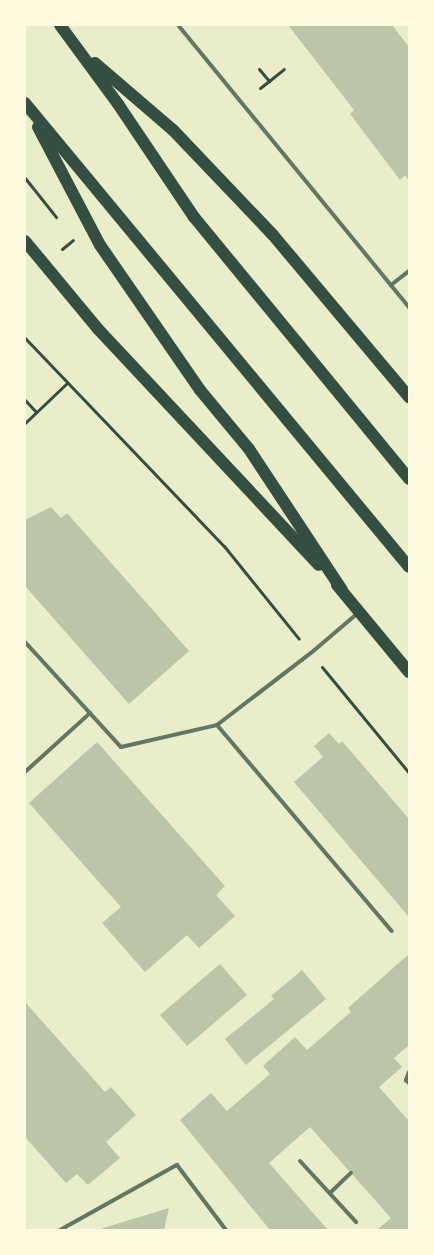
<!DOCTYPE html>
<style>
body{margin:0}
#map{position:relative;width:434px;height:1255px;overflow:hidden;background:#e9edc9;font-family:Montserrat,sans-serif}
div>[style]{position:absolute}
.building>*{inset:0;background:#bcc5a7}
.path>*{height:3px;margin:-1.5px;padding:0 1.5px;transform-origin:1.5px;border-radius:1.5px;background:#344e41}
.service>*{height:4px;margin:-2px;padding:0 2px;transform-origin:2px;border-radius:2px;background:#617663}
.primary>*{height:12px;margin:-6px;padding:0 6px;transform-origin:6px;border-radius:6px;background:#344e41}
span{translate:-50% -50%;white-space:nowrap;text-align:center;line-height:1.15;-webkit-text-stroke:4.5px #fefae0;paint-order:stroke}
.frame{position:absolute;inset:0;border:26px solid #fefae0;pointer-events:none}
</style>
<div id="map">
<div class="building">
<i style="clip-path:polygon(288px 25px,392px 25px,409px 47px,409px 181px,405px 175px,400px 180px,350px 114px,354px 110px)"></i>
<i style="clip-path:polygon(51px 507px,61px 518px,67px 513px,189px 651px,129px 704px,25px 586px,25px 520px)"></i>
<i style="clip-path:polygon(329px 733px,339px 744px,342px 741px,409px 819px,409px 917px,294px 782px,323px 757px,314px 746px)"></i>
<i style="clip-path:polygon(97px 742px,225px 886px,216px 895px,235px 916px,199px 948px,187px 935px,145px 972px,102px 923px,121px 907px,29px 803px)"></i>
<i style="clip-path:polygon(409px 954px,409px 1045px,394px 1058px,402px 1067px,379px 1087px,409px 1121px,409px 1230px,377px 1230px,391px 1218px,310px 1127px,269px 1163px,328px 1230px,270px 1230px,180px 1120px,211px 1093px,227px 1111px,270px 1074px,263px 1066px,295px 1037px,307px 1050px,351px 1012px,348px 1008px)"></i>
<i style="clip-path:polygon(220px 964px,247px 995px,187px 1046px,160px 1015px)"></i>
<i style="clip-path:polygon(302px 970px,326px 999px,246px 1065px,225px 1039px,274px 999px,271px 996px)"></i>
<i style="clip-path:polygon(25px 1002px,105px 1092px,111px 1087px,136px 1115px,106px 1142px,120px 1158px,88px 1185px,77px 1174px,66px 1183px,25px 1137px)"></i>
<i style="clip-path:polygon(169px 1208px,164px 1230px,100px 1230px,103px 1228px)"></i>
</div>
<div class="path">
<i style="left:259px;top:69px;width:16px;rotate:50deg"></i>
<i style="left:269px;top:81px;width:19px;rotate:-39deg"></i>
<i style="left:260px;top:88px;width:11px;rotate:-38deg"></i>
<i style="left:25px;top:178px;width:50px;rotate:51.5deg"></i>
<i style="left:62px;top:249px;width:14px;rotate:-39deg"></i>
<i style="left:25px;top:338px;width:288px;rotate:46.3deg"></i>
<i style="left:224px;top:546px;width:119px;rotate:51.1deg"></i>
<i style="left:25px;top:400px;width:16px;rotate:47deg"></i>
<i style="left:25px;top:423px;width:58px;rotate:-43.6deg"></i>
<i style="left:322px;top:667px;width:137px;rotate:50.6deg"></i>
</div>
<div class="service">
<i style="left:178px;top:25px;width:365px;rotate:50.7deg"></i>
<i style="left:391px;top:285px;width:23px;rotate:-38deg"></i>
<i style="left:25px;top:642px;width:142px;rotate:47.6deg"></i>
<i style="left:121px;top:747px;width:98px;rotate:-12.9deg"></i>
<i style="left:217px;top:725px;width:118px;rotate:-37.5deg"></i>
<i style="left:311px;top:653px;width:62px;rotate:-40.4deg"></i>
<i style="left:217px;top:725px;width:270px;rotate:49.7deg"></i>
<i style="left:25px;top:772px;width:88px;rotate:-42.2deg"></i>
<i style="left:409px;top:1072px;width:9px;rotate:111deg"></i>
<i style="left:406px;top:1080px;width:4px;rotate:45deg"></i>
<i style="left:300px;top:1161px;width:83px;rotate:47.4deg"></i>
<i style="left:330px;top:1193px;width:29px;rotate:-44deg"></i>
<i style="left:60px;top:1230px;width:134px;rotate:-29.1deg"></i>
<i style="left:177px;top:1165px;width:81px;rotate:53deg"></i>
</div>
<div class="primary">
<i style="left:60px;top:25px;width:98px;rotate:53.7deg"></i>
<i style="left:118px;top:104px;width:136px;rotate:56.1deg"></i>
<i style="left:194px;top:217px;width:339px;rotate:50.6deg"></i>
<i style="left:95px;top:63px;width:103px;rotate:40.7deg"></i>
<i style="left:173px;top:130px;width:145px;rotate:46.4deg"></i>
<i style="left:273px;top:235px;width:212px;rotate:50deg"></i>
<i style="left:25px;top:103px;width:602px;rotate:50.39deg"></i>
<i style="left:38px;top:127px;width:133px;rotate:62.3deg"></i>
<i style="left:100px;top:245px;width:176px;rotate:55.4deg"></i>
<i style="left:200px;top:390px;width:77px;rotate:50.3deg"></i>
<i style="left:249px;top:449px;width:169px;rotate:56.6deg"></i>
<i style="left:25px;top:241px;width:114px;rotate:50.3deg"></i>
<i style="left:98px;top:329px;width:323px;rotate:46.9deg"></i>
<i style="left:337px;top:585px;width:113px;rotate:50.4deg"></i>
</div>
<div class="frame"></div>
</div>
